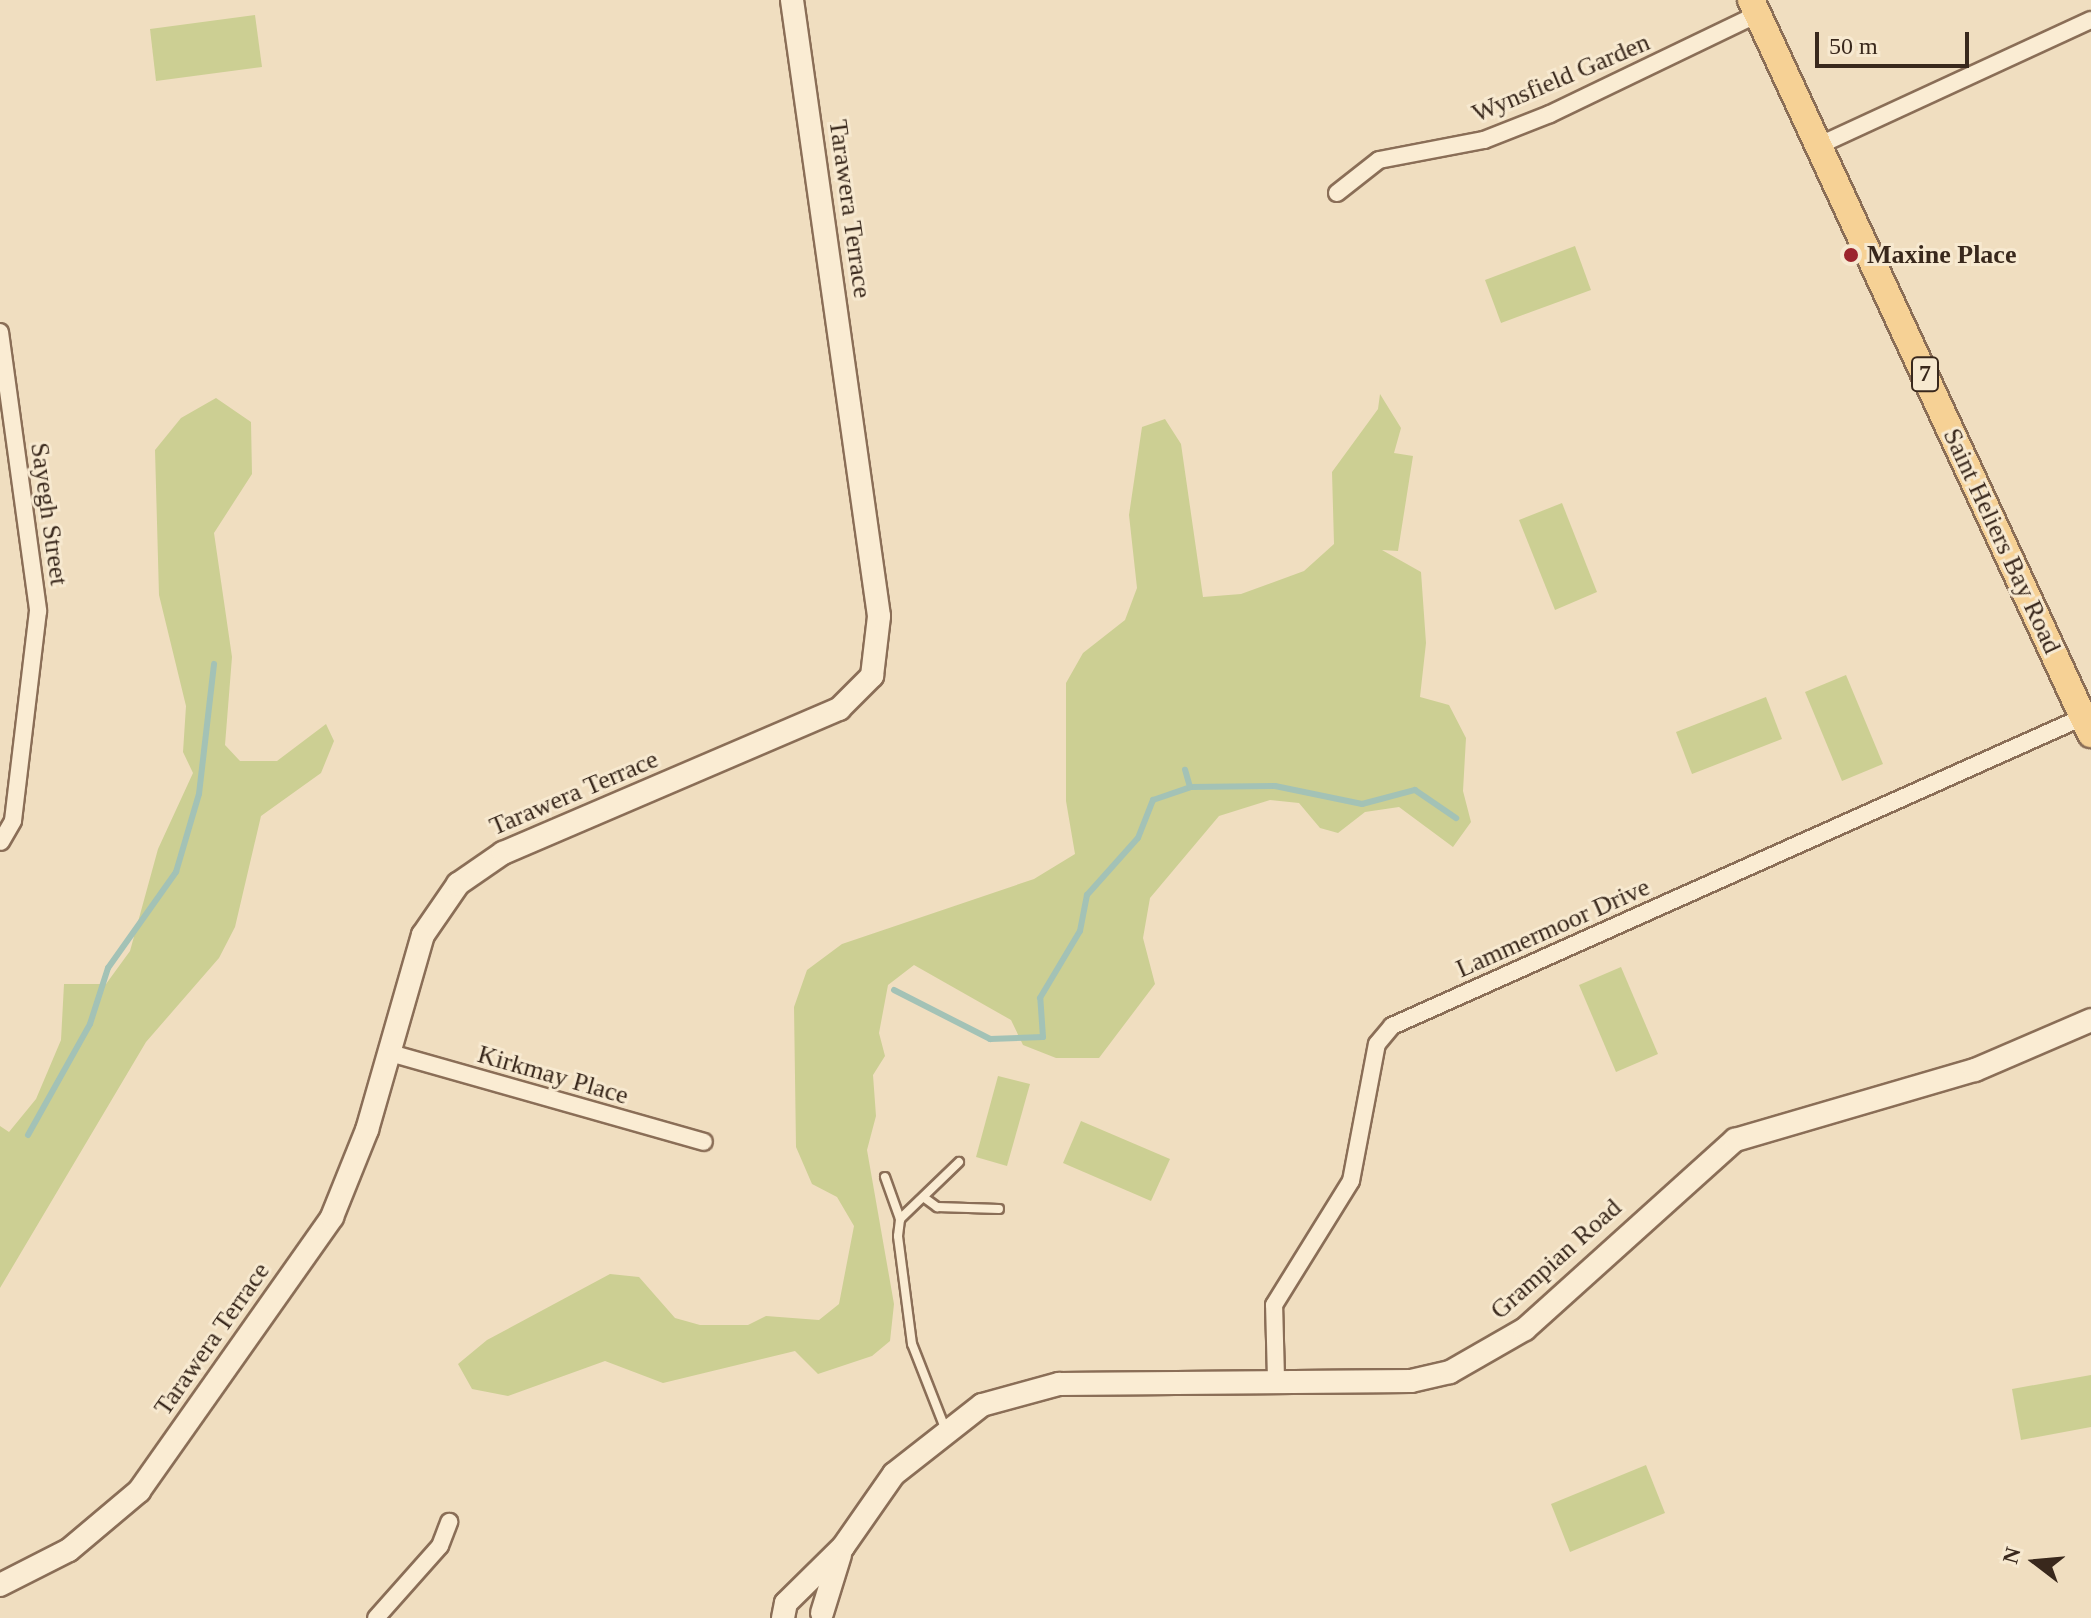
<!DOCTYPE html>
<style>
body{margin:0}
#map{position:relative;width:2091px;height:1618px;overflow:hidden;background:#f0dec0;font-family:"Times New Roman",serif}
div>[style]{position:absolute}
.green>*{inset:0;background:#cccf93}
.stream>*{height:6px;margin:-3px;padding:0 3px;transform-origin:3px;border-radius:3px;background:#a3c2b6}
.roads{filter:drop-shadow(2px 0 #8a6e57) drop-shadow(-2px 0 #8a6e57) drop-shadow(0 2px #8a6e57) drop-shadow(0 -2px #8a6e57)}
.service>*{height:8px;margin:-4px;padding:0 4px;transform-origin:4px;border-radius:4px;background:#faecd3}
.minor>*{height:16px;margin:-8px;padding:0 8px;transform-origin:8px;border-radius:8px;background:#faecd3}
.tertiary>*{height:22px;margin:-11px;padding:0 11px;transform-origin:11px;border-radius:11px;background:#faecd3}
.primary>*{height:26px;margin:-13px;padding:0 13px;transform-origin:13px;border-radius:13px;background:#f6d195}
.dots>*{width:22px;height:22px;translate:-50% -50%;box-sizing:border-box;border:4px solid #f7e9d0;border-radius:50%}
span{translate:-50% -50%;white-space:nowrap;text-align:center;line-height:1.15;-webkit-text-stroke:6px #f7e9d0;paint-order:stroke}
.shield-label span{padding:2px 6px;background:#f7e9d0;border:2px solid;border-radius:6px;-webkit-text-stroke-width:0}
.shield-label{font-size:24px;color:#39281c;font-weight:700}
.street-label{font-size:26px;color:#39281c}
.poi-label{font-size:26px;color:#39281c;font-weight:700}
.left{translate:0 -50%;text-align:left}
.north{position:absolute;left:1995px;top:1522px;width:80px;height:80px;-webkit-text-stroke:6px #f7e9d0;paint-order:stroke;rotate:286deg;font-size:22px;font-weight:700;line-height:32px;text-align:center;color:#39281c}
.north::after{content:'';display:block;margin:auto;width:28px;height:36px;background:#39281c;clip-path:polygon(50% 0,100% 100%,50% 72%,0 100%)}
.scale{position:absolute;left:1815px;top:32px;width:154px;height:36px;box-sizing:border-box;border:4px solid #39281c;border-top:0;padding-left:10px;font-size:24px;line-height:28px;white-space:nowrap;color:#39281c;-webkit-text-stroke:6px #f7e9d0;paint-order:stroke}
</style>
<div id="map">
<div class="green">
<i style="clip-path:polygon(255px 15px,262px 67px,156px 81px,150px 29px)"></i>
<i style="clip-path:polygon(1575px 246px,1591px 290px,1501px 323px,1485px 280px)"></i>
<i style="clip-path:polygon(1380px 394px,1401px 428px,1394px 453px,1413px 456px,1398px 551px,1382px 550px,1421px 572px,1426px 643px,1420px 697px,1449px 705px,1466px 738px,1463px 791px,1471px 822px,1453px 847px,1399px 807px,1365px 812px,1338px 833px,1320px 828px,1299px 803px,1270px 800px,1219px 816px,1150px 898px,1143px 938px,1155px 984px,1099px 1058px,1056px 1058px,1023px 1045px,1011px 1020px,914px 965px,888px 985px,879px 1033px,885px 1056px,873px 1075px,876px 1116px,867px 1150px,894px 1304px,890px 1341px,872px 1356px,818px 1374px,795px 1351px,663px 1383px,605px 1361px,508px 1396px,472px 1389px,458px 1364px,487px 1340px,610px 1274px,639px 1277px,675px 1318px,700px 1325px,748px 1325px,766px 1316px,819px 1320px,839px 1304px,854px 1226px,837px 1197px,812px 1184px,796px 1147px,794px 1007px,807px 970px,842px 944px,1034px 879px,1075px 854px,1066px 801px,1066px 683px,1083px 653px,1125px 620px,1137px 588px,1129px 515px,1142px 427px,1165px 419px,1181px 444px,1203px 597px,1241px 594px,1304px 571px,1334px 544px,1332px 472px,1378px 409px)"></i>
<i style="clip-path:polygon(216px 398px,251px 422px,252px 474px,214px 533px,232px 657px,225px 745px,240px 761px,277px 761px,326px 724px,334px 741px,321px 773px,261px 816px,235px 927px,219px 958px,146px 1042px,0 1288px,0 1126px,9px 1132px,36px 1099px,61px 1040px,64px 984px,106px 984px,130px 951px,158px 849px,193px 773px,183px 752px,186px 706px,159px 595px,155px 450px,181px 418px)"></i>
<i style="clip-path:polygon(1562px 503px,1597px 592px,1555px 610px,1519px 520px)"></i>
<i style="clip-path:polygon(1846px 675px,1883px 764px,1842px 781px,1805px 692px)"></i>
<i style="clip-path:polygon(1766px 697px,1782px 739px,1692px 774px,1676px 732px)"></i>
<i style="clip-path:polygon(1621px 967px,1658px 1054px,1616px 1072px,1579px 985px)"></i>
<i style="clip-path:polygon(998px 1076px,1030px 1084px,1007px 1166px,976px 1157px)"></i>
<i style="clip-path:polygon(1081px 1121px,1170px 1159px,1151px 1201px,1063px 1163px)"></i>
<i style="clip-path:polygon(2091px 1375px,2091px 1427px,2021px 1440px,2012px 1389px)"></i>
<i style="clip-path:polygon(1646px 1465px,1665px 1513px,1570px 1552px,1551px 1504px)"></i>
</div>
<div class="stream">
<i style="left:1190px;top:787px;width:85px;rotate:-0.7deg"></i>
<i style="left:1275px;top:786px;width:89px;rotate:11.7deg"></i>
<i style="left:1362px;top:804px;width:55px;rotate:-14.8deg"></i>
<i style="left:1415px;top:790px;width:50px;rotate:34.3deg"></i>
<i style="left:894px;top:990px;width:108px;rotate:27deg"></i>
<i style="left:990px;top:1039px;width:53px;rotate:-2.2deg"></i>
<i style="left:1043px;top:1037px;width:39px;rotate:-94deg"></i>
<i style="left:1040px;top:998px;width:78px;rotate:-59.2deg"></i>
<i style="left:1080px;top:931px;width:37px;rotate:-79deg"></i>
<i style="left:1087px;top:895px;width:76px;rotate:-48.2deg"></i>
<i style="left:1138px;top:838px;width:41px;rotate:-68.5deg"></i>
<i style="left:1153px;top:800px;width:39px;rotate:-19deg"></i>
<i style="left:1190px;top:787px;width:18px;rotate:-106deg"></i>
<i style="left:28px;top:1135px;width:127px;rotate:-60.8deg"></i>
<i style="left:90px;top:1024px;width:59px;rotate:-72.2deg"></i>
<i style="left:108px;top:968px;width:118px;rotate:-54.7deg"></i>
<i style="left:176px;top:872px;width:81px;rotate:-73.6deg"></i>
<i style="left:199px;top:794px;width:131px;rotate:-83.4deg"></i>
</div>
<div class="roads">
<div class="service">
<i style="left:885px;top:1177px;width:45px;rotate:70.3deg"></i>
<i style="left:926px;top:1199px;width:14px;rotate:36deg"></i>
<i style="left:937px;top:1207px;width:62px;rotate:1.8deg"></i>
<i style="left:945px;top:1428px;width:90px;rotate:-111.4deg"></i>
<i style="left:912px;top:1344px;width:109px;rotate:-97.4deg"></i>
<i style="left:898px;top:1236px;width:17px;rotate:-83deg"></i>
<i style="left:900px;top:1219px;width:82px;rotate:-44deg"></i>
</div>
<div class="minor">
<i style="left:1820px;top:145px;width:298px;rotate:-24.8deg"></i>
<i style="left:1337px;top:193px;width:53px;rotate:-38.2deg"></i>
<i style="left:1379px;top:160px;width:107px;rotate:-10.8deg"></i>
<i style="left:1484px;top:140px;width:71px;rotate:-21.5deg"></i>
<i style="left:1550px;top:114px;width:231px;rotate:-25.7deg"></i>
<i style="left:0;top:332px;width:282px;rotate:82.2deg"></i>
<i style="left:38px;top:611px;width:211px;rotate:96.8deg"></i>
<i style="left:13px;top:821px;width:24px;rotate:120deg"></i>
<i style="left:390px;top:1053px;width:326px;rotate:15.8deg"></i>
<i style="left:1276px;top:1379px;width:74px;rotate:-91.5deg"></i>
<i style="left:1274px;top:1305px;width:146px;rotate:-58.2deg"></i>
<i style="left:1351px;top:1181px;width:139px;rotate:-79.3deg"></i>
<i style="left:1377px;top:1044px;width:23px;rotate:-50deg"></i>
<i style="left:1392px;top:1026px;width:757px;rotate:-24.09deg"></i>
<i style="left:376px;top:1618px;width:96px;rotate:-48.4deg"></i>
<i style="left:440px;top:1546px;width:26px;rotate:-69deg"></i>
</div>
<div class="tertiary">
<i style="left:0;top:1585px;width:77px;rotate:-26.9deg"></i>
<i style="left:69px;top:1550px;width:92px;rotate:-40.1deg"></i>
<i style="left:139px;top:1491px;width:335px;rotate:-54.8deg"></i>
<i style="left:332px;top:1217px;width:94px;rotate:-68.1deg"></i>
<i style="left:367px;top:1130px;width:203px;rotate:-74deg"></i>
<i style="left:423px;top:935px;width:62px;rotate:-55.5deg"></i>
<i style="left:458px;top:884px;width:55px;rotate:-34.6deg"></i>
<i style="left:503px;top:853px;width:366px;rotate:-23.2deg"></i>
<i style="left:839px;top:709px;width:47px;rotate:-45deg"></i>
<i style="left:872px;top:676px;width:60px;rotate:-83.3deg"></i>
<i style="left:879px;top:616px;width:622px;rotate:-98.04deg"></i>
<i style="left:822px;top:1613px;width:61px;rotate:-72.8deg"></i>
<i style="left:783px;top:1618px;width:15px;rotate:-79deg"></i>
<i style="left:786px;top:1603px;width:80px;rotate:-44.5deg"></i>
<i style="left:843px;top:1547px;width:89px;rotate:-55.1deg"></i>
<i style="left:894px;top:1474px;width:112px;rotate:-38.1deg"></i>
<i style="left:982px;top:1405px;width:80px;rotate:-15.3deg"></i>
<i style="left:1059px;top:1384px;width:352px;rotate:-0.5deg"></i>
<i style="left:1411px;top:1381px;width:40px;rotate:-13deg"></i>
<i style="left:1450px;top:1372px;width:86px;rotate:-29.8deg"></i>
<i style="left:1525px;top:1329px;width:283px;rotate:-42deg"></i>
<i style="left:1735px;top:1140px;width:250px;rotate:-16.3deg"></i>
<i style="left:1975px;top:1070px;width:126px;rotate:-23.3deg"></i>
</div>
<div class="primary">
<i style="left:1751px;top:0;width:809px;rotate:65.15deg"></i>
</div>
</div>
<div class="dots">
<i style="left:1851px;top:255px;background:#9c242d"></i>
</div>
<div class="shield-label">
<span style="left:1925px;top:374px">7</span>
</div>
<div class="street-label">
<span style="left:1561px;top:78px;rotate:-23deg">Wynsfield Garden</span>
<span style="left:850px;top:209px;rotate:82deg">Tarawera Terrace</span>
<span style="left:49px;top:514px;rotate:82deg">Sayegh Street</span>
<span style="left:2002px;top:541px;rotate:65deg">Saint Heliers Bay Road</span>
<span style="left:574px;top:793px;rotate:-23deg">Tarawera Terrace</span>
<span style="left:1553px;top:928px;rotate:-24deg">Lammermoor Drive</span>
<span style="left:553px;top:1075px;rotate:16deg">Kirkmay Place</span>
<span style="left:1556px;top:1259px;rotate:-42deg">Grampian Road</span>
<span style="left:212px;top:1339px;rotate:-55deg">Tarawera Terrace</span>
</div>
<div class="poi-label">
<span class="left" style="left:1867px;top:255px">Maxine Place</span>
</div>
<div class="north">N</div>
<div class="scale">50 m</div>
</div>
